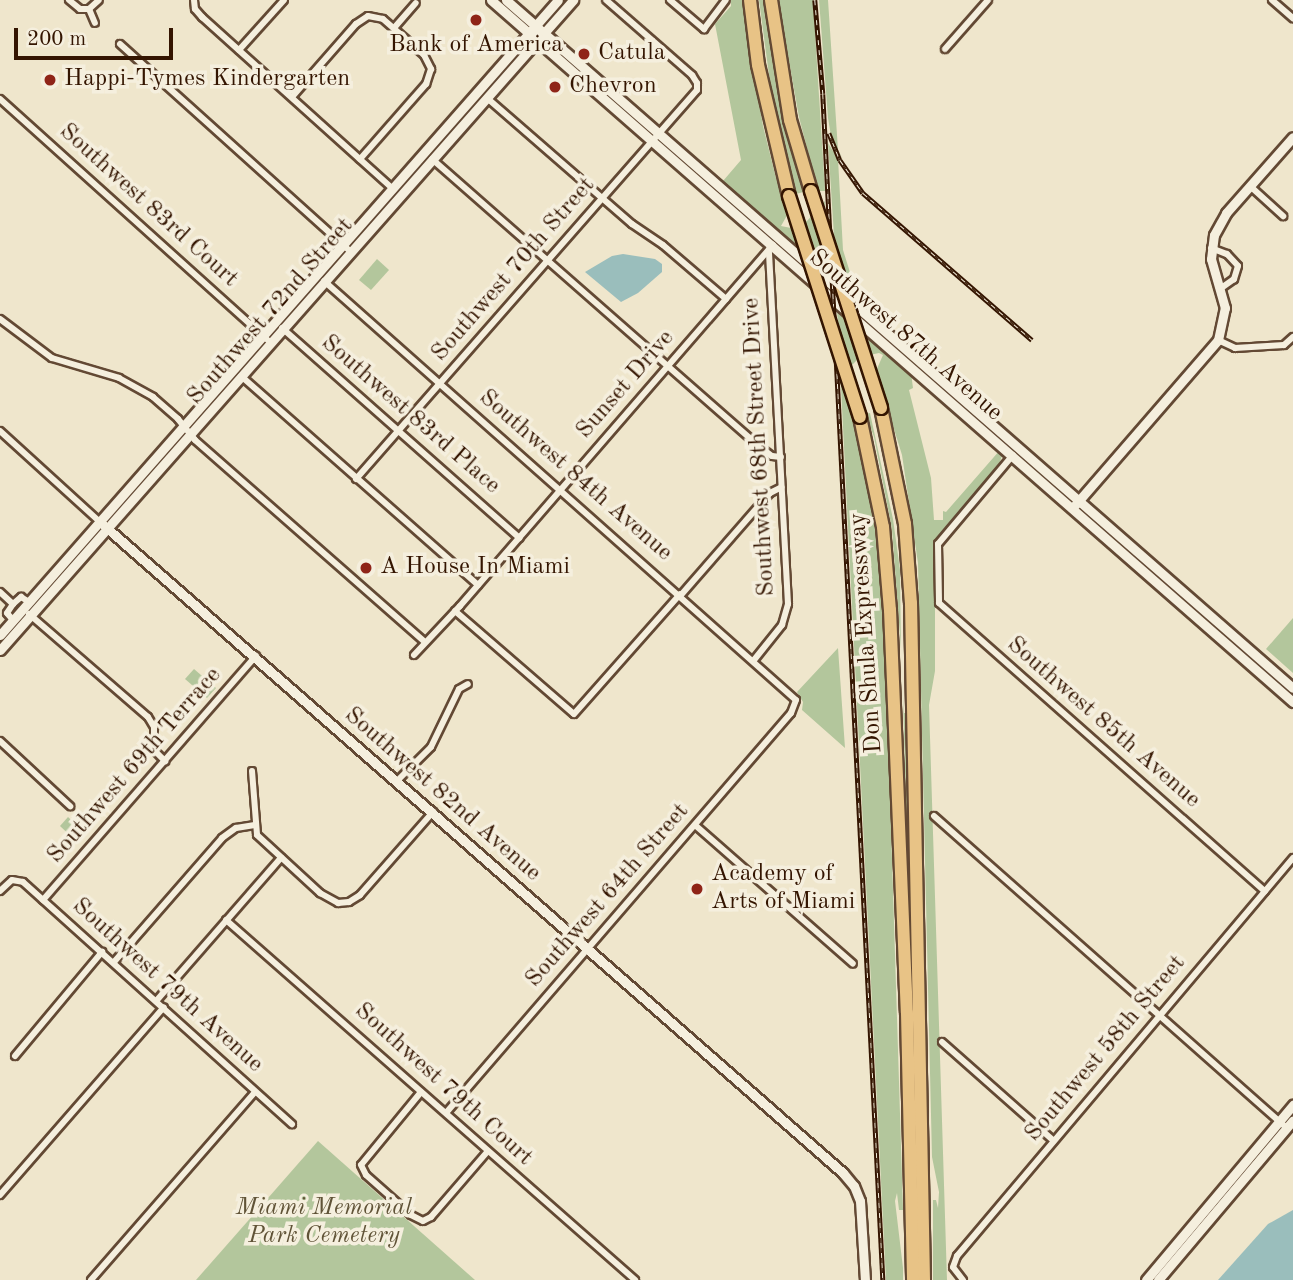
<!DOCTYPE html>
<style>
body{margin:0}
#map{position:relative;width:1293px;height:1280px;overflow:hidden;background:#efe6cc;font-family:"Old Standard TT",serif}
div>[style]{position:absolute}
.green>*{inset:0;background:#b3c69c}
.water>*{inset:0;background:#9abebc}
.roads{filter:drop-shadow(2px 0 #634934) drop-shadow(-2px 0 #634934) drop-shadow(0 2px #634934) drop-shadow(0 -2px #634934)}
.street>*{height:6px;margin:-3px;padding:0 3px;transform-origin:3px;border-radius:3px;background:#f5efde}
.secondary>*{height:9px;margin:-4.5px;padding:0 4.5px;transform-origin:4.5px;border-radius:4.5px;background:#f5efde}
.highway>*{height:12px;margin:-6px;padding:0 6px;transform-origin:6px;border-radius:6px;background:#e8c386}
.rail>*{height:4.5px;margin-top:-2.25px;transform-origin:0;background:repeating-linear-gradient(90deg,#f5efde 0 5px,#341501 0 10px);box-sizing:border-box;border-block:2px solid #341501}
.bridges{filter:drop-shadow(2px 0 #341501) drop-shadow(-2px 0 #341501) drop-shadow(0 2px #341501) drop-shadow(0 -2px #341501)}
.highway-bridge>*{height:12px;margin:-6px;padding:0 6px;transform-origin:6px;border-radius:6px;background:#e8c386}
.dots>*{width:19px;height:19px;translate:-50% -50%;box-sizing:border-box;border:4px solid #f5efde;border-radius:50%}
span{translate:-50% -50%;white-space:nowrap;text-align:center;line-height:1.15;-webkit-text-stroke:7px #f5efde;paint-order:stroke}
.poi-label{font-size:24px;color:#341501}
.left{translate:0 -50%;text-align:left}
.street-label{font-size:24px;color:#341501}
.park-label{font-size:24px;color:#605337;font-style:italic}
.scale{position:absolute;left:14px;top:28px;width:159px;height:32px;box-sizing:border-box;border:4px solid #341501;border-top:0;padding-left:9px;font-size:21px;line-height:24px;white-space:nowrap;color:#341501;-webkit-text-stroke:5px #f5efde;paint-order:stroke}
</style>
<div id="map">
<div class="green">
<i style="clip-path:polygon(731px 0,743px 0,763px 126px,776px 178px,790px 210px,781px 226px,791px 228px,807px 221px,825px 201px,826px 272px,723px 181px,741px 160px,715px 24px,731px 6px)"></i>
<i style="clip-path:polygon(759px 0,763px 0,784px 120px,807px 191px,796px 194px,771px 90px)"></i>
<i style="clip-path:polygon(778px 0,813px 0,825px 191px,818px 191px,799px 117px)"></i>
<i style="clip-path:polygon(819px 0,828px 0,838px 150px,843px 159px,832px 142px,828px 118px)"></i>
<i style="clip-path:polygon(828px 143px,838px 159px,843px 250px,859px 301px,837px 282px)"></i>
<i style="clip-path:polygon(377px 259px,389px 270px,371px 290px,359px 280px)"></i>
<i style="clip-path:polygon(837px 308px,911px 373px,913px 388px,909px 390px,931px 478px,934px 520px,943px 520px,943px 511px,946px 512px,1000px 450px,1003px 452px,998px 469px,935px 545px,935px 671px,929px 705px,947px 1280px,933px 1280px,933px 1200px,936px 1200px,938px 1208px,939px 1192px,932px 1157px,918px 563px,902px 455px,876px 371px,883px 355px,879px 353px,860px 357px,850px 367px,851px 415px,855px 417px,872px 496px,884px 603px,903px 1210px,899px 1210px,897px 1193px,895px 1201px,903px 1268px,903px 1280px,886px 1280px)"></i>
<i style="clip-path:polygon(870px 413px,893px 519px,900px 570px,901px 649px,892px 529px,874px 437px,866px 414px)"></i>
<i style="clip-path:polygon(1293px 618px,1293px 673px,1266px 649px)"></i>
<i style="clip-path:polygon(838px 648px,845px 748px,802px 710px,803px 702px,797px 692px)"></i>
<i style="clip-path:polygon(194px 669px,216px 688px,207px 698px,185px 679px)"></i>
<i style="clip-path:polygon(903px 696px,904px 713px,907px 713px,910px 834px,907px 845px)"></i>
<i style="clip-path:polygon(68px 817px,84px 832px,78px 843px,60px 826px)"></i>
<i style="clip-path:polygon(318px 1141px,475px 1280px,196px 1280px)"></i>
</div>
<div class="water">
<i style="clip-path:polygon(623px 254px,655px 259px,662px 264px,662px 272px,638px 293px,621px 302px,585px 272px,612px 256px)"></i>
<i style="clip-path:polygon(1293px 1210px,1293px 1280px,1218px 1280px,1268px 1224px)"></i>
</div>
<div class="roads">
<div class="street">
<i style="left:69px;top:0;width:14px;rotate:39deg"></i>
<i style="left:80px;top:9px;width:9px"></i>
<i style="left:194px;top:0;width:9px;rotate:84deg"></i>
<i style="left:195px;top:9px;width:11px;rotate:49deg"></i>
<i style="left:202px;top:17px;width:258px;rotate:42deg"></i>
<i style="left:670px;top:0;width:45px;rotate:40.5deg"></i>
<i style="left:704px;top:29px;width:36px;rotate:-53deg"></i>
<i style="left:1272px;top:0;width:28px;rotate:41deg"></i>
<i style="left:89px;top:9px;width:15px;rotate:67deg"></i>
<i style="left:89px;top:9px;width:13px;rotate:-42deg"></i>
<i style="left:394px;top:28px;width:33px;rotate:-49deg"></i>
<i style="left:120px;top:44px;width:309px;rotate:42deg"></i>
<i style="left:945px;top:49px;width:65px;rotate:-48.7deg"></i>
<i style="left:239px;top:50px;width:67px;rotate:-48deg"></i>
<i style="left:292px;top:97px;width:97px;rotate:-48.8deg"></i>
<i style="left:356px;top:24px;width:14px;rotate:-34deg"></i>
<i style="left:368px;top:16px;width:15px;rotate:11deg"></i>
<i style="left:383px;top:19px;width:55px;rotate:41.3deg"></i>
<i style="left:424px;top:55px;width:16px;rotate:63deg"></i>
<i style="left:431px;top:69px;width:16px;rotate:108deg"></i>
<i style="left:426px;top:84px;width:100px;rotate:131.3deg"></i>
<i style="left:487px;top:98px;width:192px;rotate:41deg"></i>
<i style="left:632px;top:224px;width:37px;rotate:34deg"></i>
<i style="left:663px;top:245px;width:83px;rotate:40.6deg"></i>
<i style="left:0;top:99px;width:363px;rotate:42deg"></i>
<i style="left:432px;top:159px;width:435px;rotate:41.3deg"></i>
<i style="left:759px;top:446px;width:16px;rotate:38deg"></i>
<i style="left:772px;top:456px;width:9px;rotate:6deg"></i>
<i style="left:1250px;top:186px;width:45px;rotate:42.3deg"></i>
<i style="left:1211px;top:248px;width:17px;rotate:21deg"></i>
<i style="left:1227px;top:254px;width:16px;rotate:47deg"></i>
<i style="left:1238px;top:266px;width:14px;rotate:107deg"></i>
<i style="left:1234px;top:279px;width:16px;rotate:145deg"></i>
<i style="left:324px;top:281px;width:631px;rotate:41.6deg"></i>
<i style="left:796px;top:700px;width:14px;rotate:111deg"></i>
<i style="left:791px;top:713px;width:528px;rotate:130.78deg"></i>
<i style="left:0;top:319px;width:65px;rotate:36.9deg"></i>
<i style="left:52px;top:358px;width:70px;rotate:16.6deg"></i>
<i style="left:119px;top:378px;width:39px;rotate:29deg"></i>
<i style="left:153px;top:397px;width:33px;rotate:41deg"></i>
<i style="left:178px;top:419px;width:27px;rotate:51deg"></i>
<i style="left:195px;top:440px;width:306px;rotate:41.3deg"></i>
<i style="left:282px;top:328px;width:317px;rotate:41.5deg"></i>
<i style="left:1218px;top:340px;width:19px;rotate:25deg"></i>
<i style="left:1235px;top:348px;width:49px;rotate:-3.5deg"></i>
<i style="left:1284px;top:345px;width:12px;rotate:-42deg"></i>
<i style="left:241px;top:376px;width:316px;rotate:41.4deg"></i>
<i style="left:0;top:431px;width:135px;rotate:42.3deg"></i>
<i style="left:1013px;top:455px;width:116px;rotate:130.1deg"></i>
<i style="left:938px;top:544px;width:59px;rotate:89deg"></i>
<i style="left:939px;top:603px;width:435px;rotate:41.5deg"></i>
<i style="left:356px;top:479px;width:517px;rotate:-48.76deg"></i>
<i style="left:697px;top:90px;width:7px;rotate:-90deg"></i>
<i style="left:697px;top:83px;width:9px;rotate:-122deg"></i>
<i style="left:692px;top:75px;width:114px;rotate:-138.9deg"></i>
<i style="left:0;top:592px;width:18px;rotate:43deg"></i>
<i style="left:681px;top:595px;width:135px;rotate:-48.9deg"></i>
<i style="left:770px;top:493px;width:13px;rotate:-27deg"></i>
<i style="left:455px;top:611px;width:157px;rotate:40.9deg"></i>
<i style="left:574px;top:714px;width:160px;rotate:-48.5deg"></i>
<i style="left:29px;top:614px;width:157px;rotate:40.9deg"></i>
<i style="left:148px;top:717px;width:12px;rotate:59deg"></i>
<i style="left:154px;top:727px;width:23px;rotate:90deg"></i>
<i style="left:154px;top:750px;width:16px;rotate:45deg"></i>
<i style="left:13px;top:620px;width:9px;rotate:-131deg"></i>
<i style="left:7px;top:613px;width:11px;rotate:-56deg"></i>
<i style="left:13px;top:604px;width:11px;rotate:-41deg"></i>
<i style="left:21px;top:597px;width:9px;rotate:32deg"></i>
<i style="left:414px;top:655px;width:67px;rotate:-46.8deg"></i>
<i style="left:460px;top:606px;width:478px;rotate:-49.1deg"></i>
<i style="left:754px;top:660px;width:45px;rotate:-51.3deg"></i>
<i style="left:782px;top:625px;width:22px;rotate:-74deg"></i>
<i style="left:788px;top:604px;width:355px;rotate:-93.1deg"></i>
<i style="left:0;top:741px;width:96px;rotate:42.9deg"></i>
<i style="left:252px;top:771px;width:64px;rotate:85.5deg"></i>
<i style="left:257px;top:835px;width:86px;rotate:42.6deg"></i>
<i style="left:320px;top:893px;width:21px;rotate:29deg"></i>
<i style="left:338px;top:903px;width:11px;rotate:-5deg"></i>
<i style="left:349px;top:902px;width:13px;rotate:-32deg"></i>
<i style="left:360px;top:895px;width:111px;rotate:-48.7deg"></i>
<i style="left:397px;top:781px;width:48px;rotate:-45deg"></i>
<i style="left:431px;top:747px;width:64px;rotate:-64.2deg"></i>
<i style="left:459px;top:689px;width:10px;rotate:-29deg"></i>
<i style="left:934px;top:816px;width:471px;rotate:41.5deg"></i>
<i style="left:695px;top:825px;width:210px;rotate:41.3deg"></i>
<i style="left:0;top:891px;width:16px;rotate:-43deg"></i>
<i style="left:12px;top:880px;width:11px;rotate:10deg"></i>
<i style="left:23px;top:882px;width:362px;rotate:42deg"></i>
<i style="left:43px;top:900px;width:324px;rotate:-48.9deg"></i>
<i style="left:226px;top:920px;width:545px;rotate:41.35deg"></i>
<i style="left:114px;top:962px;width:164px;rotate:-48.9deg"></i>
<i style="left:222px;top:838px;width:17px;rotate:-36deg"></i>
<i style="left:236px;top:828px;width:19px;rotate:-9deg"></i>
<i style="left:157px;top:1000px;width:189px;rotate:-48.9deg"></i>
<i style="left:942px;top:1042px;width:149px;rotate:41.5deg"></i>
<i style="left:15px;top:1056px;width:136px;rotate:-50.1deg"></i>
<i style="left:421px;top:1092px;width:94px;rotate:129.4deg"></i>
<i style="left:361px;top:1165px;width:11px;rotate:63deg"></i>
<i style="left:366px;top:1175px;width:60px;rotate:41.6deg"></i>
<i style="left:411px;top:1215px;width:13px;rotate:27deg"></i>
<i style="left:423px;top:1221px;width:9px;rotate:-27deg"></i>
<i style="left:431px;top:1217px;width:87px;rotate:-49.2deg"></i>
<i style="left:0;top:1195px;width:249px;rotate:-48.9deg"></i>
<i style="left:91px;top:1280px;width:249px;rotate:-48.9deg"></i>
<i style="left:963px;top:1280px;width:16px;rotate:-128deg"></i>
<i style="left:953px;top:1267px;width:12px;rotate:-70deg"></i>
<i style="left:957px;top:1256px;width:521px;rotate:-49.83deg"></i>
</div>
<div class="secondary">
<i style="left:491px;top:0;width:1066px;rotate:41.2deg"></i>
<i style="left:506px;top:0;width:1045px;rotate:41.16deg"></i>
<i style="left:1075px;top:505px;width:218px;rotate:-49.1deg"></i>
<i style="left:1218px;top:340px;width:33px;rotate:-78deg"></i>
<i style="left:1225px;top:308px;width:51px;rotate:-105.9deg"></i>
<i style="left:1211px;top:259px;width:24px;rotate:-83deg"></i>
<i style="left:1214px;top:235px;width:25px;rotate:-61deg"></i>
<i style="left:1226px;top:213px;width:101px;rotate:-48.6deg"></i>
<i style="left:100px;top:522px;width:988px;rotate:41.22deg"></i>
<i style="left:843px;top:1173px;width:17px;rotate:50deg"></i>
<i style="left:854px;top:1186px;width:16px;rotate:68deg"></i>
<i style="left:860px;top:1201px;width:79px;rotate:86.4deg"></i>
<i style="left:0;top:635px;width:845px;rotate:-48.69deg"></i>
<i style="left:0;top:650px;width:867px;rotate:-48.6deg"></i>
<i style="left:1146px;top:1280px;width:229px;rotate:-50deg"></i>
<i style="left:1158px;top:1280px;width:209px;rotate:-49.8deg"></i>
</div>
<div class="highway">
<i style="left:750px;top:0;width:65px;rotate:83deg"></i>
<i style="left:758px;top:65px;width:135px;rotate:76.7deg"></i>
<i style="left:771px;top:0;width:121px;rotate:81deg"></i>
<i style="left:790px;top:120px;width:74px;rotate:73.5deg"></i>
<i style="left:881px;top:408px;width:118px;rotate:78.3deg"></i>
<i style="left:905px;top:524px;width:79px;rotate:85.7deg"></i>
<i style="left:911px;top:603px;width:677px;rotate:88.9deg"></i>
<i style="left:860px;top:417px;width:112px;rotate:78.2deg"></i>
<i style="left:883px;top:527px;width:83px;rotate:85.2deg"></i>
<i style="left:890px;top:610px;width:403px;rotate:87.6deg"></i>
<i style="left:907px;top:1013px;width:267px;rotate:88.7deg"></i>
</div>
</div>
<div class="rail">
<i style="left:815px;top:0;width:94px;rotate:85.1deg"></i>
<i style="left:823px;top:94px;width:1188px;rotate:87.1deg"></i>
<i style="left:829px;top:133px;width:29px;rotate:68deg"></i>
<i style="left:840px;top:160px;width:40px;rotate:55.1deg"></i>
<i style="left:863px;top:193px;width:224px;rotate:41deg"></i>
</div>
<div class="bridges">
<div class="highway-bridge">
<i style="left:811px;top:191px;width:228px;rotate:72.1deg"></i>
<i style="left:789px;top:196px;width:232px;rotate:72.2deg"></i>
</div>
</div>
<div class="dots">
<i style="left:476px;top:20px;background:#8f2418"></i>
<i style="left:584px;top:54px;background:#8f2418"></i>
<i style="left:50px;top:80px;background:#8f2418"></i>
<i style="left:555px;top:87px;background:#8f2418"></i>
<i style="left:366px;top:568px;background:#8f2418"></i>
<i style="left:697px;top:889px;background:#8f2418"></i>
</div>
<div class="poi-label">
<span style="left:476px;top:46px">Bank of America</span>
<span class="left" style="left:598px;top:54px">Catula</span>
<span class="left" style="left:64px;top:80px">Happi-Tymes Kindergarten</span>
<span class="left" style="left:569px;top:87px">Chevron</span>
<span class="left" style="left:380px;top:568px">A House In Miami</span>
<span class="left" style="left:711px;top:889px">Academy of<br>Arts of Miami</span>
</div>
<div class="street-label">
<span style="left:148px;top:206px;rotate:42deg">Southwest 83rd Court</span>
<span style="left:514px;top:270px;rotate:-49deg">Southwest 70th Street</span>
<span style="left:271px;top:312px;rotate:-49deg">Southwest 72nd Street</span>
<span style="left:905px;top:336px;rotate:41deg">Southwest 87th Avenue</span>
<span style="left:626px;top:385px;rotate:-49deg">Sunset Drive</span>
<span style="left:410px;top:415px;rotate:41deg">Southwest 83rd Place</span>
<span style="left:760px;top:447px;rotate:-93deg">Southwest 68th Street Drive</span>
<span style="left:575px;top:476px;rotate:41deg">Southwest 84th Avenue</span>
<span style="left:867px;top:633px;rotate:-94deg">Don Shula Expressway</span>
<span style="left:1103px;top:723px;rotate:41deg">Southwest 85th Avenue</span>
<span style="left:135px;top:766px;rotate:-49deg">Southwest 69th Terrace</span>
<span style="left:442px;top:795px;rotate:41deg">Southwest 82nd Avenue</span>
<span style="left:608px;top:896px;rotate:-49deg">Southwest 64th Street</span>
<span style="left:167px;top:986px;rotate:42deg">Southwest 79th Avenue</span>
<span style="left:1106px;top:1049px;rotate:-50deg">Southwest 58th Street</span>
<span style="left:443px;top:1085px;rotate:42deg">Southwest 79th Court</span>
</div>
<div class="park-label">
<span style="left:324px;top:1223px">Miami Memorial<br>Park Cemetery</span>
</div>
<div class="scale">200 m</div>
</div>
